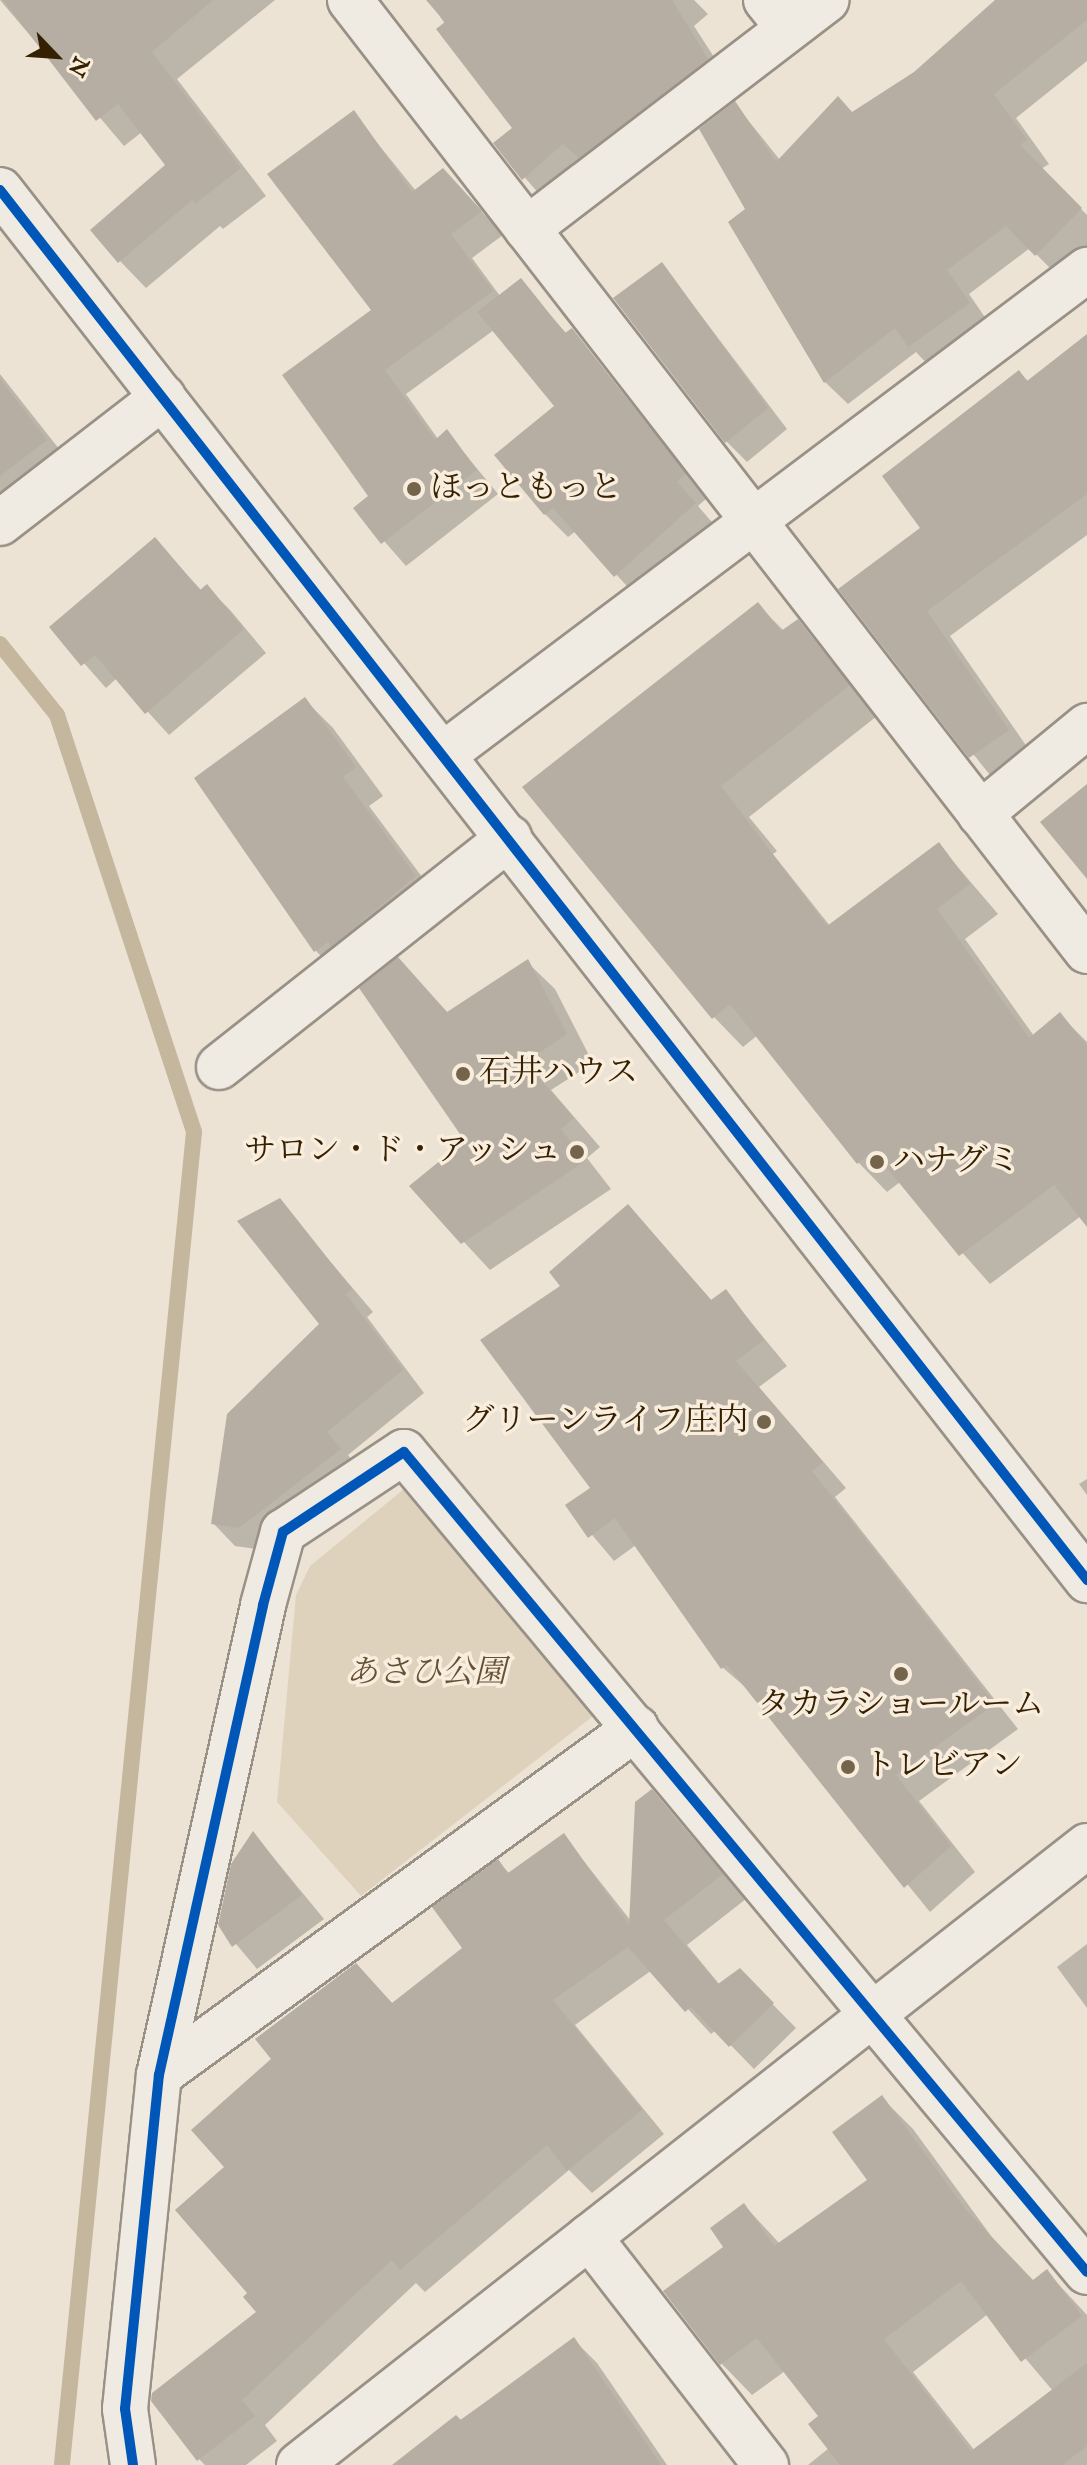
<!DOCTYPE html>
<meta charset="utf-8">
<style>
body{margin:0}
#map{position:relative;width:1087px;height:2465px;overflow:hidden;background:#ece3d5;font-family:"IM FELL English","Noto Serif JP",serif}
div>[style]{position:absolute}
.green>*{inset:0;background:#dfd2bd}
.shadow>*{inset:0;background:#0003}
.stream>*{height:16px;margin:-8px;padding:0 8px;transform-origin:8px;border-radius:8px;background:#c5b69e}
.building>*{inset:0;background:#b6aea3}
.roads{filter:drop-shadow(2px 0 #999186) drop-shadow(-2px 0 #999186) drop-shadow(0 2px #999186) drop-shadow(0 -2px #999186)}
.minor>*{height:44px;margin:-22px;padding:0 22px;transform-origin:22px;border-radius:22px;background:#efebe3}
.tertiary>*{height:44px;margin:-22px;padding:0 22px;transform-origin:22px;border-radius:22px;background:#efebe3}
.cycleway>*{height:10px;margin:-5px;padding:0 5px;transform-origin:5px;border-radius:5px;background:#0057b8}
.dots>*{width:22px;height:22px;translate:-50% -50%;box-sizing:border-box;border:4px solid #f9eedd;border-radius:50%}
span{translate:-50% -50%;white-space:nowrap;text-align:center;line-height:1.15;-webkit-text-stroke:7px #f9eedd;paint-order:stroke}
.poi-label{font-size:32px;color:#352003}
.left{translate:0 -50%;text-align:left}
.right{translate:-100% -50%;text-align:right}
.park-label{font-size:32px;color:#655135;font-style:italic}
.north{position:absolute;left:16px;top:16px;width:80px;height:80px;-webkit-text-stroke:6px #f9eedd;paint-order:stroke;rotate:115deg;font-size:22px;font-weight:700;line-height:32px;text-align:center;color:#352003}
.north::after{content:'';display:block;margin:auto;width:28px;height:36px;background:#352003;clip-path:polygon(50% 0,100% 100%,50% 72%,0 100%)}
</style>
<div id="map">
<div class="green">
<i style="clip-path:polygon(410px 1484px,619px 1696px,361px 1896px,277px 1802px,296px 1595px,310px 1566px)"></i>
</div>
<div class="shadow">
<i style="clip-path:polygon(0 0,275px 0,177px 79px,266px 196px,223px 229px,220px 226px,146px 288px,120px 261px,168px 165px,142px 132px,124px 146px)"></i>
<i style="clip-path:polygon(429px 0,694px 0,708px 14px,694px 26px,730px 82px,546px 202px,496px 144px,515px 129px)"></i>
<i style="clip-path:polygon(998px 0,1087px 0,1087px 61px,1016px 118px,1049px 164px,1041px 169px,1087px 215px,1087px 250px,1059px 277px,1030px 248px,969px 294px,991px 326px,932px 369px,916px 352px,848px 404px,825px 382px,747px 210px,735px 104px,780px 160px,915px 74px)"></i>
<i style="clip-path:polygon(353px 113px,416px 191px,466px 194px,503px 235px,472px 258px,500px 296px,520px 281px,567px 334px,572px 330px,707px 498px,698px 506px,717px 528px,638px 598px,576px 531px,568px 537px,545px 514px,497px 455px,557px 407px,494px 330px,406px 394px,438px 439px,447px 432px,498px 494px,406px 566px,356px 509px,371px 496px,374px 310px)"></i>
<i style="clip-path:polygon(662px 264px,787px 429px,747px 462px,726px 441px)"></i>
<i style="clip-path:polygon(1087px 336px,1087px 535px,950px 636px,1032px 754px,994px 780px,841px 589px,923px 529px,1019px 372px,1029px 382px)"></i>
<i style="clip-path:polygon(0 374px,78px 473px,0 534px)"></i>
<i style="clip-path:polygon(155px 540px,202px 591px,207px 587px,230px 610px,266px 653px,169px 735px,117px 678px,106px 688px,52px 627px)"></i>
<i style="clip-path:polygon(758px 605px,784px 631px,798px 621px,877px 716px,749px 817px,777px 851px,773px 854px,830px 926px,939px 845px,998px 914px,965px 939px,1034px 1036px,1060px 1015px,1087px 1042px,1087px 1222px,1081px 1216px,990px 1284px,900px 1182px,887px 1192px,858px 1162px,758px 1035px,743px 1047px,714px 1017px,524px 787px)"></i>
<i style="clip-path:polygon(305px 700px,333px 728px,383px 796px,369px 806px,443px 905px,344px 979px,316px 951px)"></i>
<i style="clip-path:polygon(398px 960px,448px 1013px,527px 962px,555px 989px,593px 1063px,551px 1090px,600px 1147px,587px 1158px,611px 1189px,490px 1270px,412px 1186px,455px 1152px,462px 1134px)"></i>
<i style="clip-path:polygon(279px 1201px,373px 1312px,367px 1317px,424px 1393px,348px 1455px,361px 1472px,262px 1550px,235px 1546px,213px 1523px,322px 1324px)"></i>
<i style="clip-path:polygon(628px 1206px,713px 1302px,726px 1292px,787px 1366px,759px 1387px,846px 1488px,835px 1497px,1018px 1729px,919px 1801px,975px 1872px,930px 1912px,750px 1691px,722px 1667px,636px 1545px,614px 1561px,568px 1506px,593px 1488px,563px 1286px)"></i>
<i style="clip-path:polygon(1087px 1479px,1087px 1495px,1079px 1484px)"></i>
<i style="clip-path:polygon(652px 1791px,746px 1899px,687px 1945px,720px 1985px,740px 1971px,796px 2028px,754px 2069px,716px 2030px,711px 2034px,652px 1970px,575px 2025px,664px 2134px,592px 2193px,569px 2170px,425px 2292px,416px 2283px,265px 2425px,277px 2441px,246px 2465px,205px 2465px,199px 2459px,259px 2312px,250px 2293px,226px 2167px,274px 2059px,356px 1965px,394px 2005px,465px 1949px,498px 1862px,510px 1874px,564px 1836px,631px 1921px)"></i>
<i style="clip-path:polygon(254px 1834px,324px 1919px,257px 1969px,220px 1925px)"></i>
<i style="clip-path:polygon(1087px 1944px,1087px 2008px,1057px 1967px)"></i>
<i style="clip-path:polygon(evenodd,882px 2098px,913px 2129px,997px 2244px,1033px 2282px,1047px 2272px,1087px 2315px,1087px 2465px,808px 2465px,829px 2448px,821px 2417px,785px 2371px,752px 2395px,721px 2363px,726px 2248px,744px 2205px,780px 2244px,870px 2181px,882px 2098px,988px 2314px,1053px 2391px,975px 2451px,913px 2372px,988px 2314px)"></i>
<i style="clip-path:polygon(574px 2340px,597px 2363px,667px 2465px,396px 2465px)"></i>
</div>
<div class="stream">
<i style="left:0;top:644px;width:91px;rotate:51.2deg"></i>
<i style="left:57px;top:715px;width:439px;rotate:71.8deg"></i>
<i style="left:194px;top:1132px;width:1340px;rotate:95.66deg"></i>
</div>
<div class="building">
<i style="clip-path:polygon(3px 0,213px 0,152px 52px,241px 168px,195px 204px,192px 200px,118px 263px,90px 230px,165px 165px,118px 104px,96px 121px)"></i>
<i style="clip-path:polygon(426px 0,672px 0,708px 59px,579px 158px,563px 144px,522px 180px,493px 143px,512px 128px,436px 29px,445px 22px)"></i>
<i style="clip-path:polygon(995px 0,1087px 0,1087px 20px,994px 94px,1027px 140px,1020px 145px,1082px 208px,1035px 256px,1006px 226px,947px 270px,970px 303px,908px 347px,895px 328px,824px 383px,728px 222px,745px 209px,699px 129px,735px 101px,776px 162px,838px 96px,852px 112px,914px 72px)"></i>
<i style="clip-path:polygon(354px 110px,412px 192px,443px 168px,482px 211px,451px 234px,493px 291px,385px 370px,435px 440px,447px 429px,477px 470px,381px 544px,353px 508px,368px 496px,282px 375px,371px 310px,267px 174px)"></i>
<i style="clip-path:polygon(662px 262px,768px 408px,725px 443px,613px 298px)"></i>
<i style="clip-path:polygon(521px 278px,565px 333px,572px 328px,686px 474px,677px 482px,696px 503px,614px 577px,553px 508px,544px 515px,494px 455px,554px 406px,477px 312px)"></i>
<i style="clip-path:polygon(1087px 334px,1087px 494px,927px 611px,1009px 730px,969px 758px,838px 589px,920px 528px,882px 476px,1019px 370px,1027px 381px)"></i>
<i style="clip-path:polygon(0 379px,47px 440px,0 476px)"></i>
<i style="clip-path:polygon(155px 537px,200px 590px,207px 584px,244px 629px,145px 714px,95px 655px,81px 666px,49px 627px)"></i>
<i style="clip-path:polygon(758px 602px,781px 631px,798px 619px,850px 685px,721px 786px,827px 926px,939px 842px,970px 884px,937px 909px,1029px 1038px,1060px 1012px,1087px 1046px,1087px 1227px,1054px 1185px,959px 1256px,873px 1151px,857px 1164px,730px 1004px,712px 1019px,522px 787px)"></i>
<i style="clip-path:polygon(305px 697px,356px 767px,343px 777px,416px 876px,331px 947px,328px 942px,314px 952px,194px 778px)"></i>
<i style="clip-path:polygon(1087px 784px,1087px 879px,1040px 822px)"></i>
<i style="clip-path:polygon(398px 957px,447px 1012px,528px 959px,567px 1034px,525px 1062px,574px 1118px,561px 1129px,585px 1161px,461px 1244px,409px 1186px,452px 1151px,447px 1145px,460px 1134px,359px 988px)"></i>
<i style="clip-path:polygon(280px 1198px,352px 1289px,346px 1294px,403px 1370px,327px 1432px,341px 1449px,239px 1528px,211px 1524px,227px 1414px,319px 1324px,237px 1221px)"></i>
<i style="clip-path:polygon(628px 1204px,711px 1300px,726px 1289px,764px 1340px,736px 1361px,823px 1462px,812px 1471px,995px 1704px,896px 1775px,951px 1846px,904px 1888px,727px 1665px,721px 1669px,615px 1518px,588px 1538px,565px 1505px,590px 1488px,480px 1340px,560px 1286px,549px 1272px)"></i>
<i style="clip-path:polygon(652px 1789px,723px 1874px,664px 1920px,718px 1984px,740px 1968px,774px 2003px,729px 2047px,691px 2007px,685px 2012px,628px 1947px,553px 2000px,642px 2110px,567px 2171px,547px 2145px,400px 2270px,392px 2260px,242px 2400px,255px 2416px,197px 2461px,151px 2401px,152px 2393px,256px 2312px,243px 2297px,247px 2293px,175px 2210px,224px 2167px,191px 2130px,271px 2059px,255px 2039px,356px 1963px,392px 2003px,462px 1948px,432px 1907px,498px 1859px,508px 1873px,564px 1833px,629px 1925px,635px 1802px)"></i>
<i style="clip-path:polygon(253px 1831px,302px 1895px,232px 1947px,218px 1925px,231px 1864px)"></i>
<i style="clip-path:polygon(882px 2095px,966px 2210px,1033px 2280px,1047px 2269px,1082px 2316px,1021px 2362px,961px 2281px,884px 2339px,971px 2451px,1087px 2363px,1087px 2446px,1062px 2465px,840px 2465px,808px 2424px,818px 2416px,757px 2338px,720px 2365px,663px 2291px,723px 2247px,710px 2228px,744px 2203px,774px 2246px,867px 2180px,832px 2132px)"></i>
<i style="clip-path:polygon(574px 2337px,661px 2465px,392px 2465px,456px 2415px,461px 2420px)"></i>
</div>
<div class="roads">
<div class="minor">
<i style="left:350px;top:0;width:1203px;rotate:52.23deg"></i>
<i style="left:766px;top:0;width:36px;rotate:51deg"></i>
<i style="left:527px;top:229px;width:377px;rotate:-37.4deg"></i>
<i style="left:0;top:523px;width:206px;rotate:-37.7deg"></i>
<i style="left:980px;top:814px;width:139px;rotate:-39.4deg"></i>
<i style="left:219px;top:1067px;width:370px;rotate:-38.3deg"></i>
<i style="left:159px;top:2075px;width:590px;rotate:-36.03deg"></i>
<i style="left:589px;top:2237px;width:289px;rotate:52.2deg"></i>
<i style="left:133px;top:2465px;width:57px;rotate:-98.1deg"></i>
<i style="left:125px;top:2409px;width:336px;rotate:-84.2deg"></i>
<i style="left:159px;top:2075px;width:481px;rotate:-77.5deg"></i>
<i style="left:263px;top:1605px;width:76px;rotate:-74.7deg"></i>
<i style="left:283px;top:1532px;width:145px;rotate:-33.5deg"></i>
<i style="left:404px;top:1452px;width:1067px;rotate:50.21deg"></i>
<i style="left:299px;top:2465px;width:1002px;rotate:-38.15deg"></i>
</div>
<div class="tertiary">
<i style="left:0;top:190px;width:1765px;rotate:51.97deg"></i>
<i style="left:444px;top:754px;width:805px;rotate:-36.97deg"></i>
</div>
</div>
<div class="cycleway">
<i style="left:0;top:190px;width:1765px;rotate:51.97deg"></i>
<i style="left:133px;top:2465px;width:57px;rotate:-98.1deg"></i>
<i style="left:125px;top:2409px;width:336px;rotate:-84.2deg"></i>
<i style="left:159px;top:2075px;width:481px;rotate:-77.5deg"></i>
<i style="left:263px;top:1605px;width:76px;rotate:-74.7deg"></i>
<i style="left:283px;top:1532px;width:145px;rotate:-33.5deg"></i>
<i style="left:404px;top:1452px;width:1067px;rotate:50.21deg"></i>
</div>
<div class="dots">
<i style="left:414px;top:489px;background:#75644c"></i>
<i style="left:463px;top:1074px;background:#75644c"></i>
<i style="left:577px;top:1152px;background:#75644c"></i>
<i style="left:877px;top:1162px;background:#75644c"></i>
<i style="left:764px;top:1422px;background:#75644c"></i>
<i style="left:901px;top:1674px;background:#75644c"></i>
<i style="left:848px;top:1767px;background:#75644c"></i>
</div>
<div class="poi-label">
<span class="left" style="left:430px;top:489px">ほっともっと</span>
<span class="left" style="left:479px;top:1074px">石井ハウス</span>
<span class="right" style="left:561px;top:1152px">サロン・ド・アッシュ</span>
<span class="left" style="left:893px;top:1162px">ハナグミ</span>
<span class="right" style="left:748px;top:1422px">グリーンライフ庄内</span>
<span style="left:901px;top:1706px">タカラショールーム</span>
<span class="left" style="left:864px;top:1767px">トレビアン</span>
</div>
<div class="park-label">
<span style="left:426px;top:1674px">あさひ公園</span>
</div>
<div class="north">N</div>
</div>
